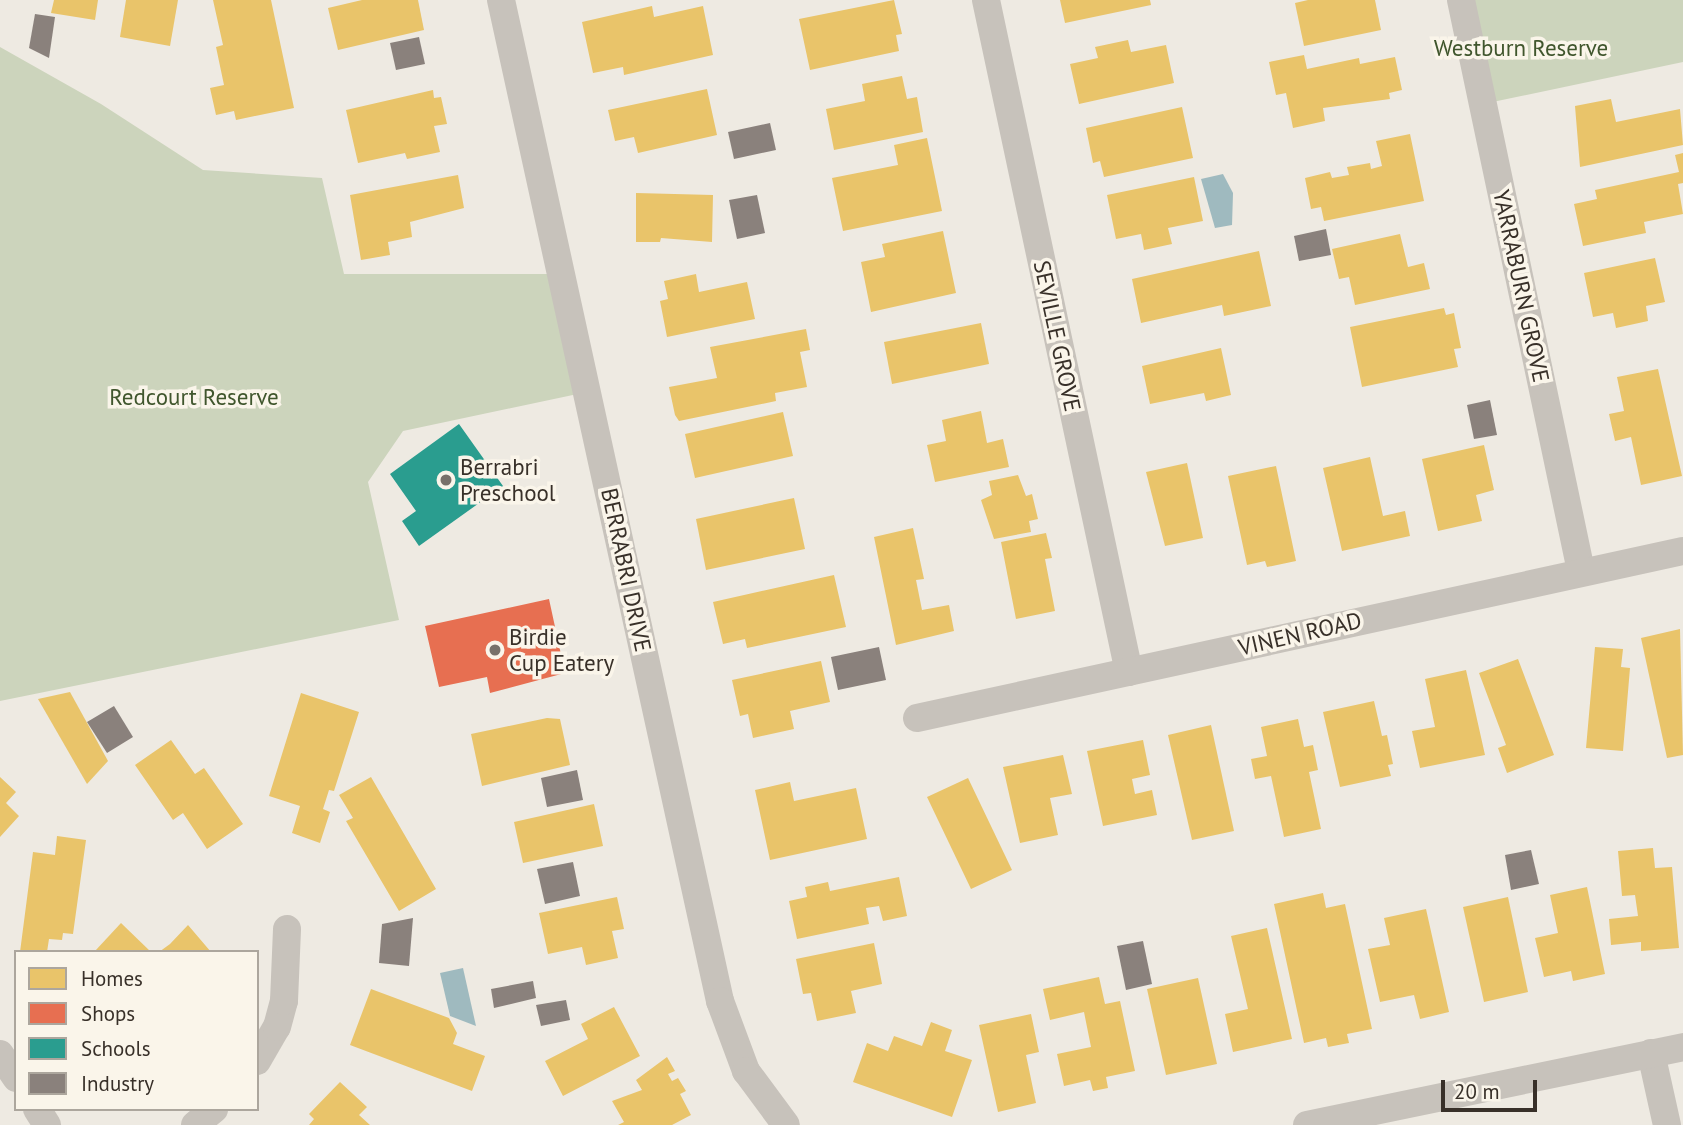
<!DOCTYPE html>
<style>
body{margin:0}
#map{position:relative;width:1683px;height:1125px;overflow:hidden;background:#eeeae2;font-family:"PT Sans",sans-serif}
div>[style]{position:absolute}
.green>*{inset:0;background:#ccd4bc}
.water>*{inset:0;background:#9fbabf}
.homes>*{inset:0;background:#e9c46a}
.shops>*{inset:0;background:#e76f51}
.schools>*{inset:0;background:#2a9d8f}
.industry>*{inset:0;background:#8a817c}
.minor>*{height:28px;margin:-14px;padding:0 14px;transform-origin:14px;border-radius:14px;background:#c7c2bb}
.dots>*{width:19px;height:19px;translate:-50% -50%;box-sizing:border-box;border:4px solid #faf5ea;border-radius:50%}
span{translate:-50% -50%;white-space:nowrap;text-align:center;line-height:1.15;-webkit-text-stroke:7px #faf5ea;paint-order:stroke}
.park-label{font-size:23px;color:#40562d}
.street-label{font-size:23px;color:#383029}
.poi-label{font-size:23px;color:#383029}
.left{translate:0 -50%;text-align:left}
.legend{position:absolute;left:14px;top:950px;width:245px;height:161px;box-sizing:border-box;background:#faf5ea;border:2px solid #aca69d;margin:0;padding:9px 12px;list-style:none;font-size:21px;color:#383029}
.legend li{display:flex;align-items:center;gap:14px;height:35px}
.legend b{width:35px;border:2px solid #aca69d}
.scale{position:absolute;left:1441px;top:1080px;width:96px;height:32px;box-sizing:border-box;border:4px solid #383029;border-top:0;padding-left:9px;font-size:21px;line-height:24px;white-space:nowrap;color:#383029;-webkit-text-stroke:5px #faf5ea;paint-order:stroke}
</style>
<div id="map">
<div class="green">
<i style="clip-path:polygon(1461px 0,1683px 0,1683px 62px,1483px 104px)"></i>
<i style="clip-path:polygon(0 47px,101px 104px,203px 170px,322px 178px,344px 274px,561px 274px,587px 392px,403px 431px,368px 482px,399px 620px,0 701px)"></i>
</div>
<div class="water">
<i style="clip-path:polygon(1223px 174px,1233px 193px,1232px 225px,1215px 228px,1201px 179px)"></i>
<i style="clip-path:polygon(463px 968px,476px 1026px,450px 1016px,440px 973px)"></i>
</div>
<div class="homes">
<i style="clip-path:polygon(54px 0,98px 0,95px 20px,51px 13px)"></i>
<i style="clip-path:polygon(126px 0,178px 0,170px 46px,120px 37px)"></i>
<i style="clip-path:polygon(213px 0,271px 0,294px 108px,236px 120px,234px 111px,216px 115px,210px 88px,224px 85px,216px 47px,223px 45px)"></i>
<i style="clip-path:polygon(362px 0,418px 0,424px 30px,338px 50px,328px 8px)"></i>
<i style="clip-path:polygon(894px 0,902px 34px,896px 35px,899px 51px,810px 70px,799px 19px)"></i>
<i style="clip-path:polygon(1060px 0,1150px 0,1151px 5px,1065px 23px)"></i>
<i style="clip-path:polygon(1308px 0,1375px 0,1381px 30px,1304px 46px,1295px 3px)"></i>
<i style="clip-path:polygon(652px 6px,654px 17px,703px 6px,713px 55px,624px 75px,623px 67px,593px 73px,582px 22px)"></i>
<i style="clip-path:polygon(1128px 40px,1131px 52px,1166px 45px,1174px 83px,1079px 104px,1070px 64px,1098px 58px,1095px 47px)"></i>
<i style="clip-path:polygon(1304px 55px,1307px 69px,1359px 58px,1360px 64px,1395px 57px,1402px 90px,1389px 93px,1390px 99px,1323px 108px,1325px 121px,1293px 128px,1286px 93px,1276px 95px,1269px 62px)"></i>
<i style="clip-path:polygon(902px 76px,907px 99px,917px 97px,923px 132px,834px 150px,826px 109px,865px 101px,862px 84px)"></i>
<i style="clip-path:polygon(707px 89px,717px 135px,638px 153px,634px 137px,615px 141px,608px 110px)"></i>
<i style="clip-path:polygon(433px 90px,434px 98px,441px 97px,447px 124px,434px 126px,440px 152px,407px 159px,405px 153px,358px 163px,346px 110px)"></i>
<i style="clip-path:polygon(1611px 99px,1616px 122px,1680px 109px,1683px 145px,1580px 167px,1575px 106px)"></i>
<i style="clip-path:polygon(1182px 107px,1193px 158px,1104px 177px,1100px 161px,1093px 163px,1086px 128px)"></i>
<i style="clip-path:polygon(1410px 134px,1424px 201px,1324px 221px,1321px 207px,1311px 209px,1305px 178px,1330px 172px,1332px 178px,1349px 175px,1347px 167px,1370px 163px,1371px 169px,1382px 166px,1376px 141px)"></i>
<i style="clip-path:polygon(927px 138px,942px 211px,843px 231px,832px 178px,898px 165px,894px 145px)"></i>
<i style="clip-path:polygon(1683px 153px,1683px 183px,1678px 184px,1683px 214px,1644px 222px,1646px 233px,1583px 246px,1574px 204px,1597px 199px,1595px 190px,1679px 172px,1675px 155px)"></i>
<i style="clip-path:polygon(458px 175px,464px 208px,410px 222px,412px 237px,388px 242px,390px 255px,361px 260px,350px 195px)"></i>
<i style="clip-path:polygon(1194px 177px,1203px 221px,1168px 228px,1172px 244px,1144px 250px,1141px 234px,1116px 239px,1107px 195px)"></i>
<i style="clip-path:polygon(636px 193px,713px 195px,712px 242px,661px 238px,660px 242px,636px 242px)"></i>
<i style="clip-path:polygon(943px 231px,956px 293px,871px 312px,861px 262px,885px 257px,882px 244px)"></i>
<i style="clip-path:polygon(1400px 234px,1408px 267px,1424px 263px,1430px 289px,1355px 305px,1349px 277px,1339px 279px,1332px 249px)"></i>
<i style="clip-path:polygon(1259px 251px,1271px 306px,1224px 316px,1222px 305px,1141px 323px,1132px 279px)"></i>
<i style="clip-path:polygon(1655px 258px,1665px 302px,1646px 306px,1648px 321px,1616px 328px,1613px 313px,1593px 317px,1584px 273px)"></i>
<i style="clip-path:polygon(696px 274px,699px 292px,747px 282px,755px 319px,667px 337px,660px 301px,668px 299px,664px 281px)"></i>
<i style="clip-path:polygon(1444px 308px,1446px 315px,1454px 313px,1461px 348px,1454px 349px,1458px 367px,1362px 387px,1350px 327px)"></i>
<i style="clip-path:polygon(981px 323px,989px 364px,892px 384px,884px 342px)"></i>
<i style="clip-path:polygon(806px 329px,810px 350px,800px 352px,807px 387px,775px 393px,776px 401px,679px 421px,675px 415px,669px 387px,717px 378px,710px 347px)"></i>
<i style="clip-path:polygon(1221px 348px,1231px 395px,1206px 401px,1204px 393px,1150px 404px,1142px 366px)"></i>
<i style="clip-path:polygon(1658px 369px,1682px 476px,1641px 485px,1631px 437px,1615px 441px,1609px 414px,1624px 411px,1617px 377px)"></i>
<i style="clip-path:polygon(981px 411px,987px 443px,1003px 439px,1009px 467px,935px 482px,927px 445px,946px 441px,942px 420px)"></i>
<i style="clip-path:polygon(783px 412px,793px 456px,695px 478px,685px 434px)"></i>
<i style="clip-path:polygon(1484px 445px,1494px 490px,1476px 495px,1482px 521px,1438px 531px,1422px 459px)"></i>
<i style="clip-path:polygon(1370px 457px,1383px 516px,1405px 511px,1410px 536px,1342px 551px,1323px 468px)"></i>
<i style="clip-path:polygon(1187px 463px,1203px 538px,1165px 546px,1146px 472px)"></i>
<i style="clip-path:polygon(1276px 466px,1296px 561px,1267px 567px,1265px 561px,1247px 565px,1228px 476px)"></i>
<i style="clip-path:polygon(1018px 475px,1026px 496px,1032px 494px,1038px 519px,1029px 521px,1031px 532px,994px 539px,981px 500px,992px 495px,989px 481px)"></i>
<i style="clip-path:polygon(794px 498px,805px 549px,706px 570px,696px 519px)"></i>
<i style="clip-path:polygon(913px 528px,924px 579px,916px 580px,922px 610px,949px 605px,954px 631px,896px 645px,874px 537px)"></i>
<i style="clip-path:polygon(1046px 533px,1052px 558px,1045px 559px,1055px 611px,1016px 619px,1001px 542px)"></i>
<i style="clip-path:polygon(834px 575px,846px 627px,747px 648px,745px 639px,723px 644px,713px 602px)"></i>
<i style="clip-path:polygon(1680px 629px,1683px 755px,1667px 758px,1641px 638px)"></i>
<i style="clip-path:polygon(1595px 647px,1623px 649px,1621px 667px,1630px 668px,1623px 751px,1586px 748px)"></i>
<i style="clip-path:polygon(1518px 659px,1554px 755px,1507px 773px,1498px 748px,1506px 745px,1479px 673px)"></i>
<i style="clip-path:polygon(821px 661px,830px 702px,790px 711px,794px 729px,753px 738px,748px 714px,740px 716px,732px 680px)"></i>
<i style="clip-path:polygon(1466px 670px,1485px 755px,1420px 768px,1412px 731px,1435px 727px,1425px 679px)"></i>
<i style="clip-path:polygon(70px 692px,108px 761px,87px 784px,38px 699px)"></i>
<i style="clip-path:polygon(301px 693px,359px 712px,334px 791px,329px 790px,323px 809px,330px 812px,320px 843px,292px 833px,300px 806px,269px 796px)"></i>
<i style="clip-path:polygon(1374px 701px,1382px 736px,1387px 735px,1393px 764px,1388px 765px,1391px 776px,1340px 787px,1323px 712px)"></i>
<i style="clip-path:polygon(547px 718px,560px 719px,570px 765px,482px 786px,471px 734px)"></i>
<i style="clip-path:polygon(1298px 719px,1304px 747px,1313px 745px,1318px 770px,1309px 772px,1321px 829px,1284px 837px,1271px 776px,1255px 779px,1251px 759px,1267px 756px,1261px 727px)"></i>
<i style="clip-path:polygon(1211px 725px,1234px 831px,1192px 840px,1168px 735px)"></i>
<i style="clip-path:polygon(171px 740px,195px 774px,204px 768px,243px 824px,207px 849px,183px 813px,173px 820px,135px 765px)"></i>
<i style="clip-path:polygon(1143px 740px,1150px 775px,1132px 779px,1135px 794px,1152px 790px,1157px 815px,1103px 826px,1087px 751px)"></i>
<i style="clip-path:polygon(1063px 755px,1072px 794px,1050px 798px,1058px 835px,1020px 843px,1003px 767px)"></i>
<i style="clip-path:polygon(0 777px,16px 792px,6px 803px,19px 816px,0 837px)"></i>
<i style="clip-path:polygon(371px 777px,436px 889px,399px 911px,346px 821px,353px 818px,339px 795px)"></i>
<i style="clip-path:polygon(968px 778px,1012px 870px,971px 889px,927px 797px)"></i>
<i style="clip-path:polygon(790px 782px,794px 801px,856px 788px,867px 839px,770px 860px,755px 790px)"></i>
<i style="clip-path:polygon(594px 804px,603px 846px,523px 863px,514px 822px)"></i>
<i style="clip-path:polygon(57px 836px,86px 840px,73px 934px,63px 933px,62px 940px,49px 939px,47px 952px,20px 952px,33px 852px,55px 855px)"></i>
<i style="clip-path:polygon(1653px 848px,1655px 868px,1672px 867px,1679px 948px,1641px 951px,1641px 942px,1611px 945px,1609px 919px,1638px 916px,1635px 895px,1622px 896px,1618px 851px)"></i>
<i style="clip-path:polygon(899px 877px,907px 916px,883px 921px,879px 906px,866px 908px,869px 924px,797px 939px,789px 901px,807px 897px,805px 887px,828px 882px,830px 891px)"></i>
<i style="clip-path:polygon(1587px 887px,1605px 974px,1573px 981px,1571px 971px,1544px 977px,1535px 938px,1558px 933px,1550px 895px)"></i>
<i style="clip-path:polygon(1323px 893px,1326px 908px,1345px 904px,1372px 1029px,1347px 1034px,1349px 1043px,1328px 1047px,1326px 1038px,1304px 1043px,1274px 904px)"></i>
<i style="clip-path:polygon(617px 897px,624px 929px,612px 931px,618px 958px,586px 965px,582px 947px,548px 954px,539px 913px)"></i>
<i style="clip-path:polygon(1508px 897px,1528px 992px,1484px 1002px,1463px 907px)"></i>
<i style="clip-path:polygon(1426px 909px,1449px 1012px,1420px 1019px,1414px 995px,1380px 1002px,1368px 949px,1390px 945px,1384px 918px)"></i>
<i style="clip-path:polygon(121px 923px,151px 952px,95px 951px)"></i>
<i style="clip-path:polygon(188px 925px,211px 952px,159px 952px,170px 944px)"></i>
<i style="clip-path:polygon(1267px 928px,1292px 1039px,1233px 1052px,1225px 1014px,1248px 1009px,1231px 936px)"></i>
<i style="clip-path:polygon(874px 943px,882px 984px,851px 991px,856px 1013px,817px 1021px,811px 993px,803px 994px,796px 959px)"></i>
<i style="clip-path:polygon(1099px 977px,1105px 1004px,1120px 1001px,1135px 1071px,1106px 1077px,1108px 1088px,1093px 1091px,1090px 1080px,1064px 1086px,1057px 1054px,1091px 1047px,1084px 1012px,1050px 1020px,1043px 989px)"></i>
<i style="clip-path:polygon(1198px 978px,1217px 1064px,1166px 1075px,1147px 989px)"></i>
<i style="clip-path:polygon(371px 989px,449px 1018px,457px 1033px,453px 1044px,485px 1056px,472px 1091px,350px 1045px)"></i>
<i style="clip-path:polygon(614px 1007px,640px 1056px,563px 1096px,545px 1061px,588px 1039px,581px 1024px)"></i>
<i style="clip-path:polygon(1031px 1014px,1039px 1052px,1026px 1055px,1036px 1103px,998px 1112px,979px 1025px)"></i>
<i style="clip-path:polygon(931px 1022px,952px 1030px,945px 1051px,972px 1060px,952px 1117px,853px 1082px,867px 1043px,888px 1051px,894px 1036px,922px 1046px)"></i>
<i style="clip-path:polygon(667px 1057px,675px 1071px,668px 1074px,672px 1081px,678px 1078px,686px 1091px,680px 1094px,691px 1115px,672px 1125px,618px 1125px,624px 1122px,612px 1101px,642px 1090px,636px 1080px)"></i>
<i style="clip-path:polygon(340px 1082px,367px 1107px,359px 1115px,370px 1125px,309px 1125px,314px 1119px,309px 1114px)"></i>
</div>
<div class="shops">
<i style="clip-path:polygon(549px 599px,565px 673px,490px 693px,487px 677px,439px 687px,425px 626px)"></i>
</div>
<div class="schools">
<i style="clip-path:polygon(459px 424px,503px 486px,419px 546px,402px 521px,416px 511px,390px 474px)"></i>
</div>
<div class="industry">
<i style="clip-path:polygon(35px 14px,55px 17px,49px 58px,29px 48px)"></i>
<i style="clip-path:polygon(419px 37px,425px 64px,396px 70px,390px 43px)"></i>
<i style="clip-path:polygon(770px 123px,776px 150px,734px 159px,728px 132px)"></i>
<i style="clip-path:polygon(757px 195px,765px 233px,737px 239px,729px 200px)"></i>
<i style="clip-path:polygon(1326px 229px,1331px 255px,1299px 261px,1294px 236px)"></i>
<i style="clip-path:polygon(1490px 400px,1497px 435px,1474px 439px,1467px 405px)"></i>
<i style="clip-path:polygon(879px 647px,886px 680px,838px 690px,831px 657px)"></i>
<i style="clip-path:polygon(114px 706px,133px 737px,107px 753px,87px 722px)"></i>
<i style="clip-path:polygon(577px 770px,583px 800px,547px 807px,541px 778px)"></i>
<i style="clip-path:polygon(1531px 850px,1539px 884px,1511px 890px,1505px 855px)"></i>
<i style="clip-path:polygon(573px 862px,580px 896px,545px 904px,537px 869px)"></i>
<i style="clip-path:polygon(413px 918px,409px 966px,379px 963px,382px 924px)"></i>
<i style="clip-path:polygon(1143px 941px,1152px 984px,1126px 990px,1117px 946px)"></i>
<i style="clip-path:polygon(533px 981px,536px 998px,494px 1008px,491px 989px)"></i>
<i style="clip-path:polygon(566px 1000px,570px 1020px,541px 1026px,536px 1005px)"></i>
</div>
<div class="minor">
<i style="left:501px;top:0;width:1025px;rotate:77.66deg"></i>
<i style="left:720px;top:1001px;width:75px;rotate:69.6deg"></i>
<i style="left:746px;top:1071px;width:67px;rotate:53.5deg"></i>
<i style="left:986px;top:0;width:687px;rotate:77.99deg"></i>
<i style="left:1461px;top:0;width:583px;rotate:78.13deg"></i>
<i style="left:917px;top:718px;width:784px;rotate:-12.3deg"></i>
<i style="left:1651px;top:1053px;width:74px;rotate:77.5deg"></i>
<i style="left:0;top:1054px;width:29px;rotate:56deg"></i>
<i style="left:257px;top:1061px;width:39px;rotate:-60deg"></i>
<i style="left:277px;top:1027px;width:27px;rotate:-75deg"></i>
<i style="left:284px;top:1001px;width:72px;rotate:-87.6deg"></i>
<i style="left:37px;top:1109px;width:19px;rotate:58deg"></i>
<i style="left:195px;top:1125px;width:25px;rotate:-40deg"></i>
<i style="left:1307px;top:1125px;width:384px;rotate:-11.7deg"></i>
</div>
<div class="dots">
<i style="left:446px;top:480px;background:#78716a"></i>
<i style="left:495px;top:650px;background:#78716a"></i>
</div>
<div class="park-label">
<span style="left:1521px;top:48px">Westburn Reserve</span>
<span style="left:194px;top:397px">Redcourt Reserve</span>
</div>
<div class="street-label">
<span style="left:1521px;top:286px;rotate:78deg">YARRABURN GROVE</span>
<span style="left:1057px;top:336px;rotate:78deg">SEVILLE GROVE</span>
<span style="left:626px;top:570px;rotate:78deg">BERRABRI DRIVE</span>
<span style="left:1300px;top:634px;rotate:-13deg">VINEN ROAD</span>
</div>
<div class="poi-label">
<span class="left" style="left:460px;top:480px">Berrabri<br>Preschool</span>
<span class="left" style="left:509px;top:650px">Birdie<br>Cup Eatery</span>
</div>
<ul class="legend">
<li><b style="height:19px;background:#e9c46a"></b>Homes</li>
<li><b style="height:19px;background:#e76f51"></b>Shops</li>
<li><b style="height:19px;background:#2a9d8f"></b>Schools</li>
<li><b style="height:19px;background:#8a817c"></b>Industry</li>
</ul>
<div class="scale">20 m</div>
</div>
